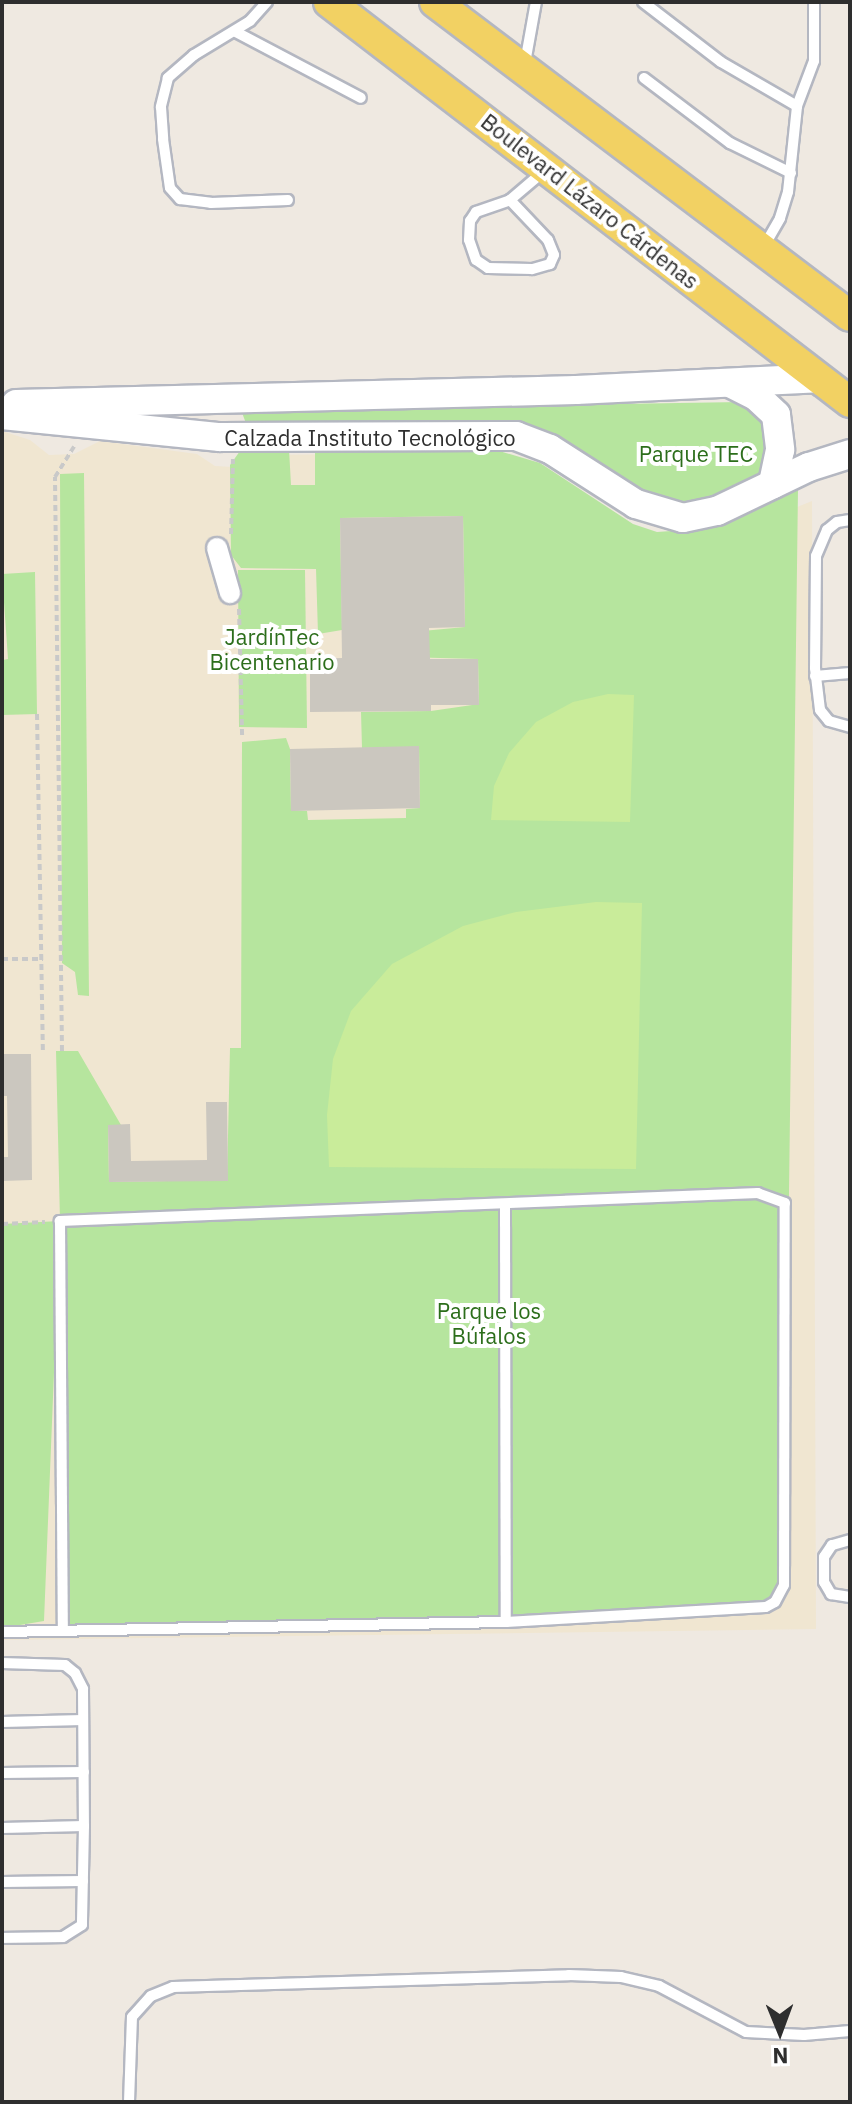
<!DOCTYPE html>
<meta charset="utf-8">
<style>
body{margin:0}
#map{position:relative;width:852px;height:2104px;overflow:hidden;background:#efe9e1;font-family:"IBM Plex Sans",sans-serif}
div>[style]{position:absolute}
.education>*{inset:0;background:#f0e6d1}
.green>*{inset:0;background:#b6e59e}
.pitch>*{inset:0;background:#c9ec9a}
.building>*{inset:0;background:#cbc7bf}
.path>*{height:4px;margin-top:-2px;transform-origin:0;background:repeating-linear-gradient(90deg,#c9c9c9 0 6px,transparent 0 10px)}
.roads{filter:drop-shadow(2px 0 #b4b7c1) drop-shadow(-2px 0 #b4b7c1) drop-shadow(0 2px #b4b7c1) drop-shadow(0 -2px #b4b7c1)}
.lane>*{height:10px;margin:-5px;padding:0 5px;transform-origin:5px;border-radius:5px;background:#fff}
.street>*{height:20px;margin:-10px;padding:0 10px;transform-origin:10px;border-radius:10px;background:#fff}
.secondary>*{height:28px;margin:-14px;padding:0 14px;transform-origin:14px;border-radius:14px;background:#fff}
.primary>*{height:30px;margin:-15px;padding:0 15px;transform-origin:15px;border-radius:15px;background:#f2d163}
span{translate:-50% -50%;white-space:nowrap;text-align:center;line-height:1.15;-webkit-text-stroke:8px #fff;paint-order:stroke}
.street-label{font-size:22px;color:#2e2e2e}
.park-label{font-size:22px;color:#2c6e1b}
.frame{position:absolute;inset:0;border:4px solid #2e2e2e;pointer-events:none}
.north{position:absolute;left:740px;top:1992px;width:80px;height:80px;-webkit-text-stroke:6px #fff;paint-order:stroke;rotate:179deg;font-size:22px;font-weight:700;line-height:32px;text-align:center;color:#2e2e2e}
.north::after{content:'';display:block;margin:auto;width:28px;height:36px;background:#2e2e2e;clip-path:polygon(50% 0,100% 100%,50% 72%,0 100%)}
</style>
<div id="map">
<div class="education">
<i style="clip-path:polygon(2px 431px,30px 440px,49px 455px,74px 454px,100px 441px,197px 454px,215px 466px,233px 467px,244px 455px,484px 453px,642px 545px,765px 520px,812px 501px,816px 1629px,2px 1640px)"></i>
</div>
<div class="green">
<i style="clip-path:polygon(741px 402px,764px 419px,770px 452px,765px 488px,686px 509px,638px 496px,573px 448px,247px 426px,241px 410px)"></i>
<i style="clip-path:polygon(249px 449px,289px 449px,291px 485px,315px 485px,315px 449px,496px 450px,540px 463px,633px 524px,657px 532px,714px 528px,798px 489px,784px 1585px,775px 1602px,506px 1622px,63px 1629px,59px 1248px,44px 1621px,2px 1628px,2px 1224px,60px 1221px,56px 1051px,78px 1051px,121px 1125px,108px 1125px,109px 1182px,227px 1180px,230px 1048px,241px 1048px,242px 742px,286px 738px,290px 749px,291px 810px,307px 811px,308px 820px,406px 818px,406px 809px,420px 808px,419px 747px,362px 748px,361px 712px,431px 711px,479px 704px,478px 659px,402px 657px,401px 633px,465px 627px,463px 516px,340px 518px,342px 630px,318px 634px,316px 569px,241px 568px,231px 555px,230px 465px,240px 451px)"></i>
<i style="clip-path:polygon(84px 473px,89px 996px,78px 995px,75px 972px,62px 963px,60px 474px)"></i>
<i style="clip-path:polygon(238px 570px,305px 570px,307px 728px,239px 727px)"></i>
<i style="clip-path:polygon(35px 572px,37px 714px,2px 715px,3px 660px,8px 659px,2px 574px)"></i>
</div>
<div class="pitch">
<i style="clip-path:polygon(608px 694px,634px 695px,630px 822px,491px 820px,494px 786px,509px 753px,536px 722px,573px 702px)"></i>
<i style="clip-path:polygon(596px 902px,642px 903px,636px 1169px,329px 1167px,327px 1115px,333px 1059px,351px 1011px,392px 964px,463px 926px,516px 912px)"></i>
</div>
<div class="building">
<i style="clip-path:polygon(463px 516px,465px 627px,429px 628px,430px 659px,478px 659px,479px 705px,431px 705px,431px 711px,310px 712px,310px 659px,342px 658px,340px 518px)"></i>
<i style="clip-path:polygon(419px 746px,420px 808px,291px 811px,290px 749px)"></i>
<i style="clip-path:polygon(2px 1054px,31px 1054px,32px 1180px,2px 1181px,2px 1157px,8px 1157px,7px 1096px,2px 1096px)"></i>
<i style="clip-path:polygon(206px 1102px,227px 1102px,228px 1181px,109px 1182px,108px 1125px,130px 1124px,131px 1161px,207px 1160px)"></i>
</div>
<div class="path">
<i style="left:231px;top:534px;width:75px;rotate:-88.5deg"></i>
<i style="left:239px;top:609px;width:126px;rotate:88.6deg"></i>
<i style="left:37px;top:714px;width:339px;rotate:89deg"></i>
<i style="left:2px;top:959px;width:41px"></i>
<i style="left:62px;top:1051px;width:574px;rotate:-90.7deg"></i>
<i style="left:55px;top:477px;width:36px;rotate:-58deg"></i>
<i style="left:2px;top:1224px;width:43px;rotate:-2.7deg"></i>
</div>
<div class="roads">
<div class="lane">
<i style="left:267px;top:2px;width:25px;rotate:132deg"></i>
<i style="left:250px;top:21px;width:66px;rotate:148.7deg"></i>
<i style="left:194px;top:55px;width:35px;rotate:139deg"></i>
<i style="left:168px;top:78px;width:30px;rotate:104deg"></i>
<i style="left:161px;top:107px;width:32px;rotate:86deg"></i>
<i style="left:163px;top:139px;width:49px;rotate:81.9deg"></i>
<i style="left:170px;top:188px;width:15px;rotate:48deg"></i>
<i style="left:180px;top:199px;width:31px;rotate:7deg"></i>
<i style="left:211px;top:203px;width:77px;rotate:-2.2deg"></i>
<i style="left:643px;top:2px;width:98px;rotate:37.6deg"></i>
<i style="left:721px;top:62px;width:88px;rotate:30.1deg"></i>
<i style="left:236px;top:32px;width:141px;rotate:27.8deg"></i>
<i style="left:525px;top:63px;width:62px;rotate:-79.8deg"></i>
<i style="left:644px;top:78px;width:108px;rotate:37.1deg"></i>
<i style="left:730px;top:143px;width:68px;rotate:26.2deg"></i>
<i style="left:510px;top:200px;width:55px;rotate:46.5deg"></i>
<i style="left:548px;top:240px;width:16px;rotate:68deg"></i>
<i style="left:554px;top:255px;width:10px;rotate:114deg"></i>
<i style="left:550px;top:264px;width:19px;rotate:164deg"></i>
<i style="left:532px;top:269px;width:44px;rotate:-178.7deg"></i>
<i style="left:488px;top:268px;width:14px;rotate:-146deg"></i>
<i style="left:476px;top:260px;width:21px;rotate:-109deg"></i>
<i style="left:469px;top:240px;width:19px;rotate:-87deg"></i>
<i style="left:470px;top:221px;width:11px;rotate:-56deg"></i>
<i style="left:476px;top:212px;width:36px;rotate:-19deg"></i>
<i style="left:510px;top:200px;width:43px;rotate:-40.3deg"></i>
<i style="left:763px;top:248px;width:34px;rotate:-60deg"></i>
<i style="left:780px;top:218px;width:27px;rotate:-73deg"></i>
<i style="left:788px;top:192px;width:86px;rotate:-84deg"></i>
<i style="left:797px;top:106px;width:48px;rotate:-69.3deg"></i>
<i style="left:814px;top:61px;width:59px;rotate:-90deg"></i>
<i style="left:850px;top:520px;width:13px;rotate:171deg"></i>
<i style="left:837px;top:522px;width:13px;rotate:141deg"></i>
<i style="left:827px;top:530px;width:28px;rotate:113deg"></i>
<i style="left:816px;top:556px;width:112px;rotate:90.5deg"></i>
<i style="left:815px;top:668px;width:42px;rotate:83.2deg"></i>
<i style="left:820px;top:710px;width:14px;rotate:51deg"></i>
<i style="left:829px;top:721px;width:22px;rotate:16deg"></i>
<i style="left:815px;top:676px;width:35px;rotate:-5deg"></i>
<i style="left:505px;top:1206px;width:416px;rotate:89.9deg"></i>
<i style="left:850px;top:1540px;width:19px;rotate:164deg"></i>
<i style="left:832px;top:1545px;width:14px;rotate:124deg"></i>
<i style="left:824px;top:1557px;width:25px;rotate:90deg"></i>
<i style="left:824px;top:1582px;width:14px;rotate:60deg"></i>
<i style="left:831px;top:1594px;width:19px;rotate:9deg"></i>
<i style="left:2px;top:1632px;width:504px;rotate:-1.14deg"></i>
<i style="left:506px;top:1622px;width:260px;rotate:-3.3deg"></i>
<i style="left:766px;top:1607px;width:10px;rotate:-29deg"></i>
<i style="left:775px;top:1602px;width:19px;rotate:-62deg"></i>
<i style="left:784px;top:1585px;width:382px;rotate:-89.9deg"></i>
<i style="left:785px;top:1203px;width:29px;rotate:-160deg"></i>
<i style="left:758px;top:1193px;width:699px;rotate:177.7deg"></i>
<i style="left:60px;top:1221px;width:408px;rotate:89.6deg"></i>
<i style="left:2px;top:1663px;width:63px;rotate:1.8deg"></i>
<i style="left:65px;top:1665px;width:13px;rotate:39deg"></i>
<i style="left:75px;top:1673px;width:18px;rotate:63deg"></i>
<i style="left:83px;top:1689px;width:137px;rotate:89.6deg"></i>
<i style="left:84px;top:1826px;width:99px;rotate:91.2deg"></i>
<i style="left:82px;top:1925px;width:22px;rotate:148deg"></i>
<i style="left:63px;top:1937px;width:61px;rotate:179.1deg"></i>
<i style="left:2px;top:1722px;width:81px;rotate:-1.4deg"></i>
<i style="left:2px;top:1773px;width:82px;rotate:-0.7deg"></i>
<i style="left:2px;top:1828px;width:82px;rotate:-1.4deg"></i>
<i style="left:2px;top:1882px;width:81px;rotate:-0.7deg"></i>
<i style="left:129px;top:2102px;width:85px;rotate:-88deg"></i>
<i style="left:132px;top:2017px;width:28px;rotate:-48deg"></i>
<i style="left:151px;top:1996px;width:24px;rotate:-22deg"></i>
<i style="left:173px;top:1987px;width:396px;rotate:-1.7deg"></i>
<i style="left:569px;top:1975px;width:52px;rotate:2.2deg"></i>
<i style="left:621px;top:1977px;width:39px;rotate:13deg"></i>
<i style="left:659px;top:1986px;width:98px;rotate:27.9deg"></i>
<i style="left:746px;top:2032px;width:58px;rotate:3deg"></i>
<i style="left:804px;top:2035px;width:46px;rotate:-5deg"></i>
</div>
<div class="street">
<i style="left:217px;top:548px;width:47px;rotate:73.9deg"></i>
</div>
<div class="secondary">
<i style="left:730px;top:383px;width:30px;rotate:27deg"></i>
<i style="left:757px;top:397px;width:26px;rotate:43deg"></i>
<i style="left:776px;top:415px;width:35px;rotate:83deg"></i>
<i style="left:780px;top:450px;width:35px;rotate:102deg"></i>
<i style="left:16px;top:404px;width:560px;rotate:-1.43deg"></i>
<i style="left:576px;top:390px;width:242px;rotate:-2.8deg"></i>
<i style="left:2px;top:415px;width:219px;rotate:5.8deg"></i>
<i style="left:220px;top:437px;width:296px;rotate:-0.2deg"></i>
<i style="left:516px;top:436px;width:36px;rotate:21deg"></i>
<i style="left:550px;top:449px;width:102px;rotate:32.6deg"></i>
<i style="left:636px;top:504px;width:49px;rotate:16.6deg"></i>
<i style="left:683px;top:518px;width:35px;rotate:-12deg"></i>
<i style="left:717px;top:511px;width:102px;rotate:-25.6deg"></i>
<i style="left:809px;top:467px;width:43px;rotate:-17.6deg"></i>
</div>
<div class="primary">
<i style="left:329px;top:2px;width:657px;rotate:37.52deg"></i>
<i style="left:435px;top:2px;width:520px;rotate:37.11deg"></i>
</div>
</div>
<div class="street-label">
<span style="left:590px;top:201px;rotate:38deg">Boulevard Lázaro Cárdenas</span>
<span style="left:370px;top:438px">Calzada Instituto Tecnológico</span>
</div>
<div class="park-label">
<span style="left:696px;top:454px">Parque TEC</span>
<span style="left:272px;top:649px">JardínTec<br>Bicentenario</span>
<span style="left:489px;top:1323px">Parque los<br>Búfalos</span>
</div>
<div class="frame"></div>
<div class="north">N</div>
</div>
